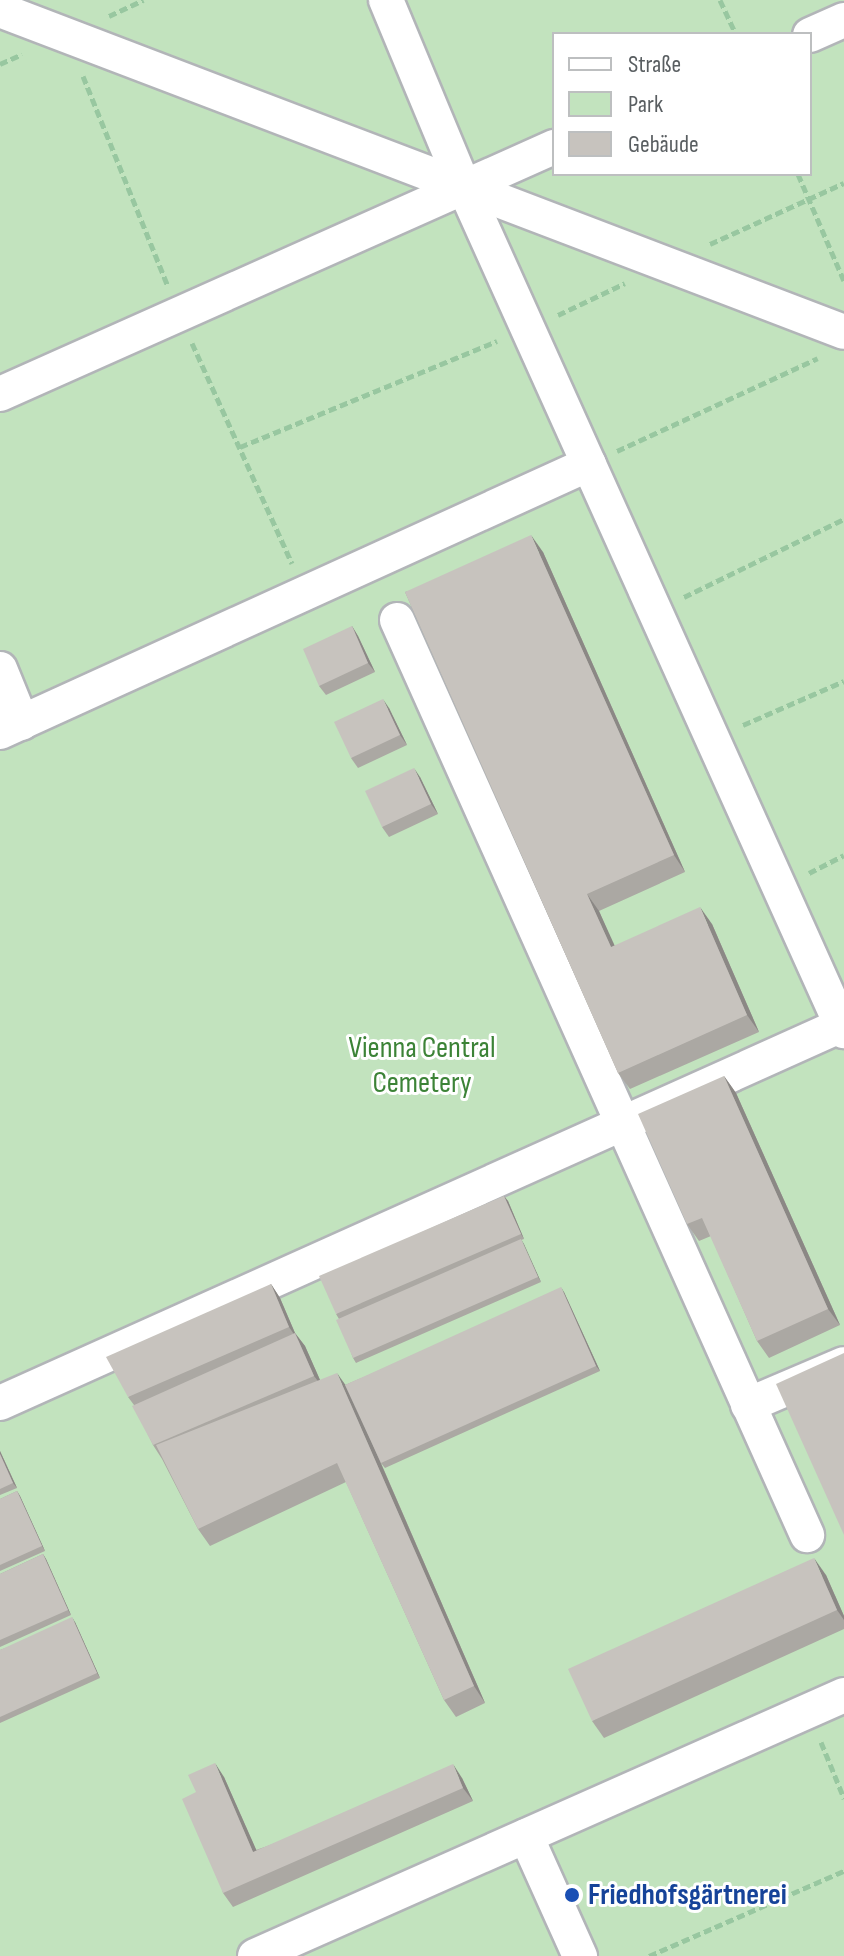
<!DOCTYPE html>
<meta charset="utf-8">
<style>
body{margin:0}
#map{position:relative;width:844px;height:1956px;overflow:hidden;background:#ece8e1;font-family:"Sofia Sans Condensed",sans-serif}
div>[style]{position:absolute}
.green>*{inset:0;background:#c2e3be}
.path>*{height:5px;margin-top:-2.5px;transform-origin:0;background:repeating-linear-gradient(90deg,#98c7a0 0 8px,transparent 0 12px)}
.roads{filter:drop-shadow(2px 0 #b2b5b8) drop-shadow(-2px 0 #b2b5b8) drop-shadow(0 2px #b2b5b8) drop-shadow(0 -2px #b2b5b8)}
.minor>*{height:34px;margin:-17px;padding:0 17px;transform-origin:17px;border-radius:17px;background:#fff}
.wall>*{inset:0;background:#aba8a3}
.shaded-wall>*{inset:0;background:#8b8885}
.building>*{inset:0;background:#c7c3be}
.dots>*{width:22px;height:22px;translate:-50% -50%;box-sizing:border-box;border:4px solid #fff;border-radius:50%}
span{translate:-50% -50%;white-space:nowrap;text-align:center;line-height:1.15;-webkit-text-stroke:6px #fff;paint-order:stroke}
.park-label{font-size:30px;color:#3c8337}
.transit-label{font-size:30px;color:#164399;font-weight:700}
.left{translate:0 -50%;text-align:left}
.legend{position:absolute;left:552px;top:32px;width:260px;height:144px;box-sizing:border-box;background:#fff;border:2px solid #bdbfc0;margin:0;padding:10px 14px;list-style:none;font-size:24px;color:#595e61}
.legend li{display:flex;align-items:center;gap:16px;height:40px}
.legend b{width:40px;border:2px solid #bdbfc0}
</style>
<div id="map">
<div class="green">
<i style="clip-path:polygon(evenodd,0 0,844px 0,844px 1956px,0 1956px,0 0,554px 34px,810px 34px,810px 174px,554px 174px,554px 34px)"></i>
</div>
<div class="path">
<i style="left:720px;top:0;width:38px;rotate:65deg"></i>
<i style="left:109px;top:16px;width:38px;rotate:-25deg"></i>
<i style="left:0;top:64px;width:24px;rotate:-24deg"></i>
<i style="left:83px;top:76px;width:227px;rotate:68deg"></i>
<i style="left:798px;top:174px;width:116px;rotate:66.7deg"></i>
<i style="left:710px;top:244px;width:147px;rotate:-24.5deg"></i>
<i style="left:558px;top:315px;width:74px;rotate:-25.5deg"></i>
<i style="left:192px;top:343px;width:242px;rotate:65.6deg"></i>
<i style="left:240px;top:447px;width:278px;rotate:-22.4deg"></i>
<i style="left:617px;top:451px;width:221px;rotate:-24.8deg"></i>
<i style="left:684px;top:597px;width:178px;rotate:-26deg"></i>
<i style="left:743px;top:725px;width:110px;rotate:-23.5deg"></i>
<i style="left:809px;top:873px;width:39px;rotate:-27deg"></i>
<i style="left:821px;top:1742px;width:61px;rotate:67.7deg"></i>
<i style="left:649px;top:1956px;width:213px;rotate:-23.6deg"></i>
</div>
<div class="roads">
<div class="minor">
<i style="left:386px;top:0;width:203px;rotate:67.4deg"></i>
<i style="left:464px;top:187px;width:926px;rotate:65.76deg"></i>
<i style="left:0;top:10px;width:903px;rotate:20.88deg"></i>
<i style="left:810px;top:35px;width:37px;rotate:-24deg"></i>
<i style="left:0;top:394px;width:607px;rotate:-24.03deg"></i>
<i style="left:397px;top:620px;width:1003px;rotate:65.86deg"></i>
<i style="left:0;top:669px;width:58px;rotate:67.8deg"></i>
<i style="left:0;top:732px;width:647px;rotate:-24.47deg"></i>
<i style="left:0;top:1403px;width:925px;rotate:-24.18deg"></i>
<i style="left:748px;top:1405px;width:104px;rotate:-23.1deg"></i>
<i style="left:526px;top:1836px;width:132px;rotate:65.8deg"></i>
<i style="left:255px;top:1956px;width:644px;rotate:-23.9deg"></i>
</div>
</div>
<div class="wall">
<i style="clip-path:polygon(543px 552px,685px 872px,599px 911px,614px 946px,712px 924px,759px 1032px,630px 1089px,618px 1073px,405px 592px)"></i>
<i style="clip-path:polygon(352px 626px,358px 636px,375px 672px,326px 695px,319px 686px)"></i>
<i style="clip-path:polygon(389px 708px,407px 745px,358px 768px,351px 758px)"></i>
<i style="clip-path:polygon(420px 777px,438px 814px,389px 837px,382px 827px)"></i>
<i style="clip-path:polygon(724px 1076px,736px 1093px,840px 1325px,769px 1358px,757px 1341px,711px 1236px,699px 1241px,687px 1224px)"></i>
<i style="clip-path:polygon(504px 1196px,508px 1201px,524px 1239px,521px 1240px,541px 1282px,356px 1363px,353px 1358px,339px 1319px,336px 1314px)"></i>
<i style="clip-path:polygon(271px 1284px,280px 1298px,295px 1333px,305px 1346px,320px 1380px,345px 1385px,564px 1292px,600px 1371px,385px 1468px,381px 1463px,485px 1703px,456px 1717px,444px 1700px,346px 1482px,210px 1546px,198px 1529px,162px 1459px,153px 1445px,134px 1405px,128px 1397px)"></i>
<i style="clip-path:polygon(0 1451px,17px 1488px,0 1495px)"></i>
<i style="clip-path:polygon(17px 1491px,20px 1496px,45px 1551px,0 1571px,0 1499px)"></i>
<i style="clip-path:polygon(43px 1554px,46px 1559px,71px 1615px,0 1647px,0 1574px)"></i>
<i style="clip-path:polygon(826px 1575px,844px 1616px,844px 1629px,604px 1738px,592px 1721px)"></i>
<i style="clip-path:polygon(75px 1622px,100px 1678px,0 1723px,0 1650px)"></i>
<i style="clip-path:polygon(224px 1777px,256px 1850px,462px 1778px,473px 1801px,233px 1907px,223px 1893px,196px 1792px)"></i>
</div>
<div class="shaded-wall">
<i style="clip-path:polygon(531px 535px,543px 552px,685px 872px,674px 855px)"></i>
<i style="clip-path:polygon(352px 626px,358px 636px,375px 672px,368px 663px)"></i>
<i style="clip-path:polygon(383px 699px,389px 708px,407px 745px,400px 735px)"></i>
<i style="clip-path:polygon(414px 768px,420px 777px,438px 814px,431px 804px)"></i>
<i style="clip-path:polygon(587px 894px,599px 911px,623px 964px,611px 947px)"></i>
<i style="clip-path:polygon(700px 907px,712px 924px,759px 1032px,747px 1015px)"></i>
<i style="clip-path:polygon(724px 1076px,736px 1093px,840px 1325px,828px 1309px)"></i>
<i style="clip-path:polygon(504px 1196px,508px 1201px,524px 1239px,521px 1234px)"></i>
<i style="clip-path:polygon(521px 1239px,524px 1244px,541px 1282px,538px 1277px)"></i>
<i style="clip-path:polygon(271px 1284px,280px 1298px,298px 1340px,289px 1327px)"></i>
<i style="clip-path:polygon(561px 1287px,564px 1292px,600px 1371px,596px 1366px)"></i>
<i style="clip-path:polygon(295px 1333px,305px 1346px,324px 1389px,314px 1376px)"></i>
<i style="clip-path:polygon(337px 1373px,349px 1390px,485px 1703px,474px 1686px)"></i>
<i style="clip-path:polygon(0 1451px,17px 1488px,13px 1483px,0 1454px)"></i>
<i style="clip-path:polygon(17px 1491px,20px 1496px,45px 1551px,42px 1546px)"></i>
<i style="clip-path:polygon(43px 1554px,46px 1559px,71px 1615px,68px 1610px)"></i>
<i style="clip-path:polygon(814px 1558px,826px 1575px,844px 1616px,844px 1620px,837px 1610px)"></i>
<i style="clip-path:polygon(72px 1617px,75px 1622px,100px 1678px,97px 1673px)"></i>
<i style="clip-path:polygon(215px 1763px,224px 1777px,263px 1865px,253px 1852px)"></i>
<i style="clip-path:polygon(453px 1764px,462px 1778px,473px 1801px,463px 1788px)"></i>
</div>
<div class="building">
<i style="clip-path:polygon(531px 535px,674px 855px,587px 894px,611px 947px,700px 907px,747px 1015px,618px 1073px,405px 592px)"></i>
<i style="clip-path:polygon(352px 626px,368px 663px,319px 686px,303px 649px)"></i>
<i style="clip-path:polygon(383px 699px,400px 735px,351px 758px,334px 722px)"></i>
<i style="clip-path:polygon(414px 768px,431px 804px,382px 827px,365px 791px)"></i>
<i style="clip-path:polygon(724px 1076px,828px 1309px,757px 1341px,702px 1218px,687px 1224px,638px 1114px)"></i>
<i style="clip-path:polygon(504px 1196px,521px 1234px,336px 1314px,319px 1276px)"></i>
<i style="clip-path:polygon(521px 1239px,538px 1277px,353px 1358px,336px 1320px)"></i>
<i style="clip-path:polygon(271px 1284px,289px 1327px,128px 1397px,106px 1357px)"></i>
<i style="clip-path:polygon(561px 1287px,596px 1366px,381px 1463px,345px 1385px)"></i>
<i style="clip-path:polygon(295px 1333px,314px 1376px,153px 1445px,132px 1406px)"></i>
<i style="clip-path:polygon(844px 1353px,844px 1535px,776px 1384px)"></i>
<i style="clip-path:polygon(337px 1373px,474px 1686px,444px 1700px,337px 1463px,198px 1529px,156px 1445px)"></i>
<i style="clip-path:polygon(0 1454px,13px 1483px,0 1489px)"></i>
<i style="clip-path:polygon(17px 1491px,42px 1546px,0 1565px,0 1499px)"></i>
<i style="clip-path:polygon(43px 1554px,68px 1610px,0 1640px,0 1574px)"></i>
<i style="clip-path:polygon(814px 1558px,837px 1610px,592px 1721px,568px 1669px)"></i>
<i style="clip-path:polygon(72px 1617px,97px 1673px,0 1717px,0 1650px)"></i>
<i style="clip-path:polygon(215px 1763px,253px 1852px,453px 1764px,463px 1788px,223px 1893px,182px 1799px,196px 1792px,188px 1775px)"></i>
</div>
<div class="dots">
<i style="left:572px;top:1895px;background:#1a4fb4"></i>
</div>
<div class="park-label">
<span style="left:422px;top:1065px">Vienna Central<br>Cemetery</span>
</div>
<div class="transit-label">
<span class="left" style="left:588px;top:1895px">Friedhofsgärtnerei</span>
</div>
<ul class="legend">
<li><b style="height:10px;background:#fff"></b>Straße</li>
<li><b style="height:22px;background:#c2e3be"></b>Park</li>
<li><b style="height:22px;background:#c7c3be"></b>Gebäude</li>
</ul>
</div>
